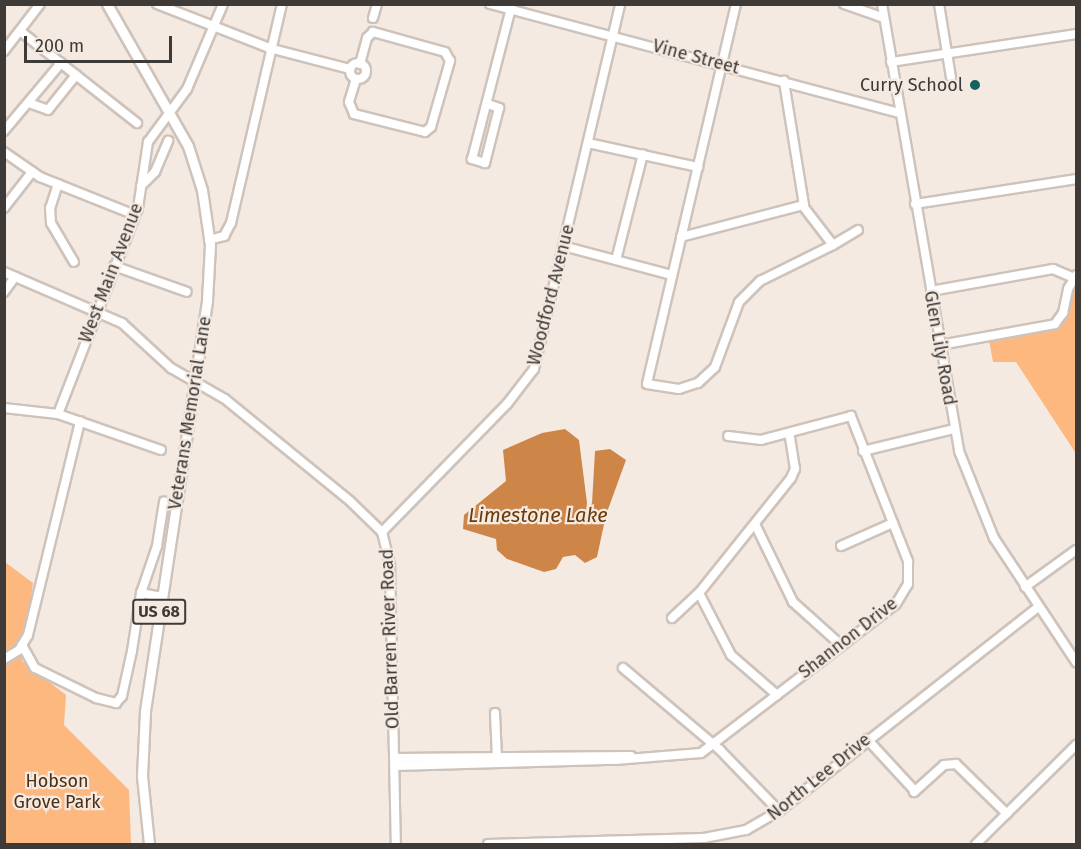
<!DOCTYPE html>
<style>
body{margin:0}
#map{position:relative;width:1081px;height:849px;overflow:hidden;background:#f5eae2;font-family:"Fira Sans",sans-serif}
div>[style]{position:absolute}
.green>*{inset:0;background:#fdb880}
.water>*{inset:0;background:#ce8648}
.roads{filter:drop-shadow(2px 0 #cec3bb) drop-shadow(-2px 0 #cec3bb) drop-shadow(0 2px #cec3bb) drop-shadow(0 -2px #cec3bb)}
.minor>*{height:8px;margin:-4px;padding:0 4px;transform-origin:4px;border-radius:4px;background:#fff}
.minor>.ring{margin:-4px;padding:0;box-sizing:content-box;background:none;border:8px solid #fff;border-radius:50%}
.major>*{height:9px;margin:-4.5px;padding:0 4.5px;transform-origin:4.5px;border-radius:4.5px;background:#fff}
.dots>*{width:16px;height:16px;translate:-50% -50%;box-sizing:border-box;border:3px solid #f5eae2;border-radius:50%}
span{translate:-50% -50%;white-space:nowrap;text-align:center;line-height:1.15;-webkit-text-stroke:4.5px #f5eae2;paint-order:stroke}
.shield-label span{padding:2px 4px;background:#f5eae2;border:2px solid;border-radius:4px;-webkit-text-stroke-width:0}
.shield-label{font-size:16px;color:#3e3a37;font-weight:700}
.street-label{font-size:18px;color:#3e3a37}
.poi-label{font-size:18px;color:#3e3a37}
.right{translate:-100% -50%;text-align:right}
.park-label{font-size:18px;color:#4d2f14}
.water-label{font-size:20px;color:#6a3a09;font-style:italic}
.frame{position:absolute;inset:0;border:6px solid #3e3a37;pointer-events:none}
.scale{position:absolute;left:24px;top:36px;width:148px;height:27px;box-sizing:border-box;border:3px solid #3e3a37;border-top:0;padding-left:8px;font-size:18px;line-height:21px;white-space:nowrap;color:#3e3a37;-webkit-text-stroke:4px #f5eae2;paint-order:stroke}
</style>
<div id="map">
<div class="green">
<i style="clip-path:polygon(1076px 278px,1076px 451px,1075px 452px,1016px 362px,993px 362px,989px 340px,1045px 331px,1062px 322px)"></i>
<i style="clip-path:polygon(5px 562px,33px 583px,22px 661px,66px 695px,64px 725px,129px 790px,131px 844px,5px 844px)"></i>
</div>
<div class="water">
<i style="clip-path:polygon(565px 429px,579px 440px,587px 503px,585px 519px,592px 503px,595px 451px,610px 449px,626px 460px,606px 515px,597px 557px,585px 563px,575px 555px,563px 557px,556px 569px,544px 572px,507px 559px,497px 550px,496px 539px,463px 529px,464px 515px,506px 481px,503px 450px,542px 433px)"></i>
</div>
<div class="roads">
<div class="minor">
<i style="left:157px;top:4px;width:120px;rotate:21.4deg"></i>
<i style="left:269px;top:48px;width:84px;rotate:14.5deg"></i>
<i style="left:490px;top:4px;width:424px;rotate:14.9deg"></i>
<i style="left:736px;top:4px;width:390px;rotate:103.2deg"></i>
<i style="left:647px;top:384px;width:32px;rotate:9deg"></i>
<i style="left:679px;top:389px;width:20px;rotate:-18deg"></i>
<i style="left:698px;top:383px;width:23px;rotate:-43deg"></i>
<i style="left:715px;top:367px;width:69px;rotate:-69.7deg"></i>
<i style="left:739px;top:302px;width:30px;rotate:-45deg"></i>
<i style="left:760px;top:281px;width:81px;rotate:-26.3deg"></i>
<i style="left:833px;top:245px;width:49px;rotate:-127.6deg"></i>
<i style="left:844px;top:4px;width:42px;rotate:19.3deg"></i>
<i style="left:882px;top:4px;width:454px;rotate:80.2deg"></i>
<i style="left:959px;top:451px;width:94px;rotate:68.1deg"></i>
<i style="left:994px;top:538px;width:149px;rotate:56.5deg"></i>
<i style="left:939px;top:4px;width:74px;rotate:80.7deg"></i>
<i style="left:373px;top:18px;width:15px;rotate:-74deg"></i>
<i style="left:20px;top:31px;width:149px;rotate:38.2deg"></i>
<i style="left:4px;top:51px;width:59px;rotate:-52.5deg"></i>
<i style="left:891px;top:62px;width:187px;rotate:-8.6deg"></i>
<i class="ring" style="left:350px;top:63px;width:8px;height:8px"></i>
<i style="left:356px;top:79px;width:24px;rotate:107deg"></i>
<i style="left:349px;top:102px;width:13px;rotate:67deg"></i>
<i style="left:354px;top:114px;width:73px;rotate:14.2deg"></i>
<i style="left:425px;top:132px;width:8px;rotate:-40deg"></i>
<i style="left:431px;top:127px;width:69px;rotate:-73.9deg"></i>
<i style="left:450px;top:61px;width:10px;rotate:-119deg"></i>
<i style="left:445px;top:52px;width:75px;rotate:-164.5deg"></i>
<i style="left:373px;top:32px;width:8px;rotate:135deg"></i>
<i style="left:367px;top:38px;width:27px;rotate:105deg"></i>
<i style="left:29px;top:103px;width:20px;rotate:20deg"></i>
<i style="left:48px;top:110px;width:45px;rotate:-51.3deg"></i>
<i style="left:488px;top:104px;width:12px;rotate:20deg"></i>
<i style="left:499px;top:108px;width:57px;rotate:104.3deg"></i>
<i style="left:485px;top:163px;width:14px;rotate:-163deg"></i>
<i style="left:472px;top:159px;width:160px;rotate:-75.5deg"></i>
<i style="left:4px;top:131px;width:89px;rotate:-50deg"></i>
<i style="left:588px;top:143px;width:113px;rotate:12.3deg"></i>
<i style="left:4px;top:152px;width:44px;rotate:34.8deg"></i>
<i style="left:40px;top:177px;width:102px;rotate:21.8deg"></i>
<i style="left:58px;top:184px;width:25px;rotate:108deg"></i>
<i style="left:50px;top:208px;width:15px;rotate:86deg"></i>
<i style="left:51px;top:223px;width:45px;rotate:59.5deg"></i>
<i style="left:141px;top:186px;width:20px;rotate:-45deg"></i>
<i style="left:155px;top:172px;width:34px;rotate:-67deg"></i>
<i style="left:915px;top:204px;width:163px;rotate:-8.8deg"></i>
<i style="left:4px;top:208px;width:46px;rotate:-52.1deg"></i>
<i style="left:681px;top:237px;width:127px;rotate:-14.6deg"></i>
<i style="left:804px;top:205px;width:126px;rotate:-99.2deg"></i>
<i style="left:209px;top:240px;width:16px;rotate:-15deg"></i>
<i style="left:224px;top:236px;width:15px;rotate:-62deg"></i>
<i style="left:231px;top:223px;width:225px;rotate:-76.9deg"></i>
<i style="left:833px;top:245px;width:29px;rotate:-31deg"></i>
<i style="left:563px;top:246px;width:112px;rotate:15deg"></i>
<i style="left:616px;top:260px;width:109px;rotate:-75.7deg"></i>
<i style="left:114px;top:266px;width:77px;rotate:19.6deg"></i>
<i style="left:4px;top:272px;width:129px;rotate:23.4deg"></i>
<i style="left:122px;top:323px;width:67px;rotate:42.6deg"></i>
<i style="left:171px;top:368px;width:62px;rotate:29.9deg"></i>
<i style="left:225px;top:399px;width:161px;rotate:39.2deg"></i>
<i style="left:350px;top:501px;width:45px;rotate:44.1deg"></i>
<i style="left:382px;top:532px;width:34px;rotate:76deg"></i>
<i style="left:390px;top:565px;width:279px;rotate:88.8deg"></i>
<i style="left:931px;top:291px;width:124px;rotate:-10.2deg"></i>
<i style="left:1053px;top:269px;width:23px;rotate:23deg"></i>
<i style="left:4px;top:292px;width:19px;rotate:-54deg"></i>
<i style="left:940px;top:345px;width:117px;rotate:-10.3deg"></i>
<i style="left:1055px;top:324px;width:14px;rotate:-54deg"></i>
<i style="left:1063px;top:313px;width:25px;rotate:-78deg"></i>
<i style="left:1068px;top:289px;width:16px;rotate:-60deg"></i>
<i style="left:4px;top:408px;width:54px;rotate:6.3deg"></i>
<i style="left:58px;top:414px;width:109px;rotate:19.3deg"></i>
<i style="left:58px;top:414px;width:221px;rotate:-68.8deg"></i>
<i style="left:138px;top:208px;width:67px;rotate:-81.4deg"></i>
<i style="left:148px;top:142px;width:66px;rotate:-53.7deg"></i>
<i style="left:187px;top:89px;width:92px;rotate:-67deg"></i>
<i style="left:863px;top:451px;width:94px;rotate:-13.6deg"></i>
<i style="left:755px;top:524px;width:87px;rotate:64deg"></i>
<i style="left:793px;top:602px;width:64px;rotate:41.9deg"></i>
<i style="left:382px;top:532px;width:179px;rotate:-45.7deg"></i>
<i style="left:507px;top:404px;width:44px;rotate:-52.4deg"></i>
<i style="left:534px;top:369px;width:375px;rotate:-76.7deg"></i>
<i style="left:841px;top:546px;width:57px;rotate:-23.9deg"></i>
<i style="left:1025px;top:587px;width:63px;rotate:-36deg"></i>
<i style="left:141px;top:593px;width:50px;rotate:-71.2deg"></i>
<i style="left:157px;top:546px;width:45px;rotate:-81deg"></i>
<i style="left:699px;top:593px;width:70px;rotate:62.7deg"></i>
<i style="left:731px;top:655px;width:61px;rotate:41deg"></i>
<i style="left:672px;top:618px;width:37px;rotate:-43deg"></i>
<i style="left:699px;top:593px;width:147px;rotate:-51.3deg"></i>
<i style="left:791px;top:478px;width:10px;rotate:-66deg"></i>
<i style="left:795px;top:469px;width:36px;rotate:-99deg"></i>
<i style="left:22px;top:645px;width:26px;rotate:61deg"></i>
<i style="left:35px;top:668px;width:68px;rotate:26.2deg"></i>
<i style="left:96px;top:698px;width:21px;rotate:14deg"></i>
<i style="left:116px;top:703px;width:9px;rotate:-49deg"></i>
<i style="left:122px;top:696px;width:46px;rotate:-77.5deg"></i>
<i style="left:132px;top:651px;width:59px;rotate:-81.2deg"></i>
<i style="left:141px;top:593px;width:21px;rotate:11deg"></i>
<i style="left:4px;top:659px;width:17px;rotate:-31deg"></i>
<i style="left:19px;top:650px;width:17px;rotate:-59deg"></i>
<i style="left:28px;top:635px;width:220px;rotate:-76.3deg"></i>
<i style="left:623px;top:668px;width:127px;rotate:40.2deg"></i>
<i style="left:720px;top:750px;width:85px;rotate:46deg"></i>
<i style="left:495px;top:713px;width:46px;rotate:87.5deg"></i>
<i style="left:867px;top:739px;width:71px;rotate:47.3deg"></i>
<i style="left:395px;top:758px;width:236px;rotate:-0.5deg"></i>
<i style="left:395px;top:766px;width:220px;rotate:-1.6deg"></i>
<i style="left:615px;top:760px;width:86px;rotate:-4.7deg"></i>
<i style="left:701px;top:753px;width:245px;rotate:-37.4deg"></i>
<i style="left:896px;top:604px;width:23px;rotate:-59deg"></i>
<i style="left:908px;top:584px;width:23px;rotate:-90deg"></i>
<i style="left:908px;top:561px;width:156px;rotate:-111.5deg"></i>
<i style="left:851px;top:416px;width:93px;rotate:165.1deg"></i>
<i style="left:761px;top:440px;width:33px;rotate:-173deg"></i>
<i style="left:914px;top:792px;width:40px;rotate:-42deg"></i>
<i style="left:944px;top:765px;width:12px;rotate:-5deg"></i>
<i style="left:956px;top:764px;width:71px;rotate:44.4deg"></i>
<i style="left:488px;top:844px;width:216px;rotate:-1.6deg"></i>
<i style="left:704px;top:838px;width:43px;rotate:-10.8deg"></i>
<i style="left:746px;top:830px;width:38px;rotate:-30deg"></i>
<i style="left:779px;top:811px;width:330px;rotate:-38.2deg"></i>
<i style="left:976px;top:844px;width:141px;rotate:-44.7deg"></i>
</div>
<div class="major">
<i style="left:107px;top:4px;width:163px;rotate:60.3deg"></i>
<i style="left:188px;top:146px;width:46px;rotate:72.3deg"></i>
<i style="left:202px;top:190px;width:56px;rotate:81.7deg"></i>
<i style="left:210px;top:245px;width:56px;rotate:93.1deg"></i>
<i style="left:207px;top:301px;width:416px;rotate:98.6deg"></i>
<i style="left:145px;top:712px;width:64px;rotate:92.7deg"></i>
<i style="left:142px;top:776px;width:68px;rotate:84.1deg"></i>
</div>
</div>
<div class="dots">
<i style="left:975px;top:85px;background:#13625f"></i>
</div>
<div class="shield-label">
<span style="left:159px;top:612px">US 68</span>
</div>
<div class="street-label">
<span style="left:696px;top:57px;rotate:15deg">Vine Street</span>
<span style="left:111px;top:273px;rotate:-69deg">West Main Avenue</span>
<span style="left:551px;top:295px;rotate:-76deg">Woodford Avenue</span>
<span style="left:940px;top:348px;rotate:80deg">Glen Lily Road</span>
<span style="left:190px;top:413px;rotate:-81deg">Veterans Memorial Lane</span>
<span style="left:848px;top:638px;rotate:-38deg">Shannon Drive</span>
<span style="left:390px;top:639px;rotate:-92deg">Old Barren River Road</span>
<span style="left:819px;top:777px;rotate:-39deg">North Lee Drive</span>
</div>
<div class="poi-label">
<span class="right" style="left:963px;top:85px">Curry School</span>
</div>
<div class="park-label">
<span style="left:57px;top:792px">Hobson<br>Grove Park</span>
</div>
<div class="water-label">
<span style="left:538px;top:515px">Limestone Lake</span>
</div>
<div class="frame"></div>
<div class="scale">200 m</div>
</div>
